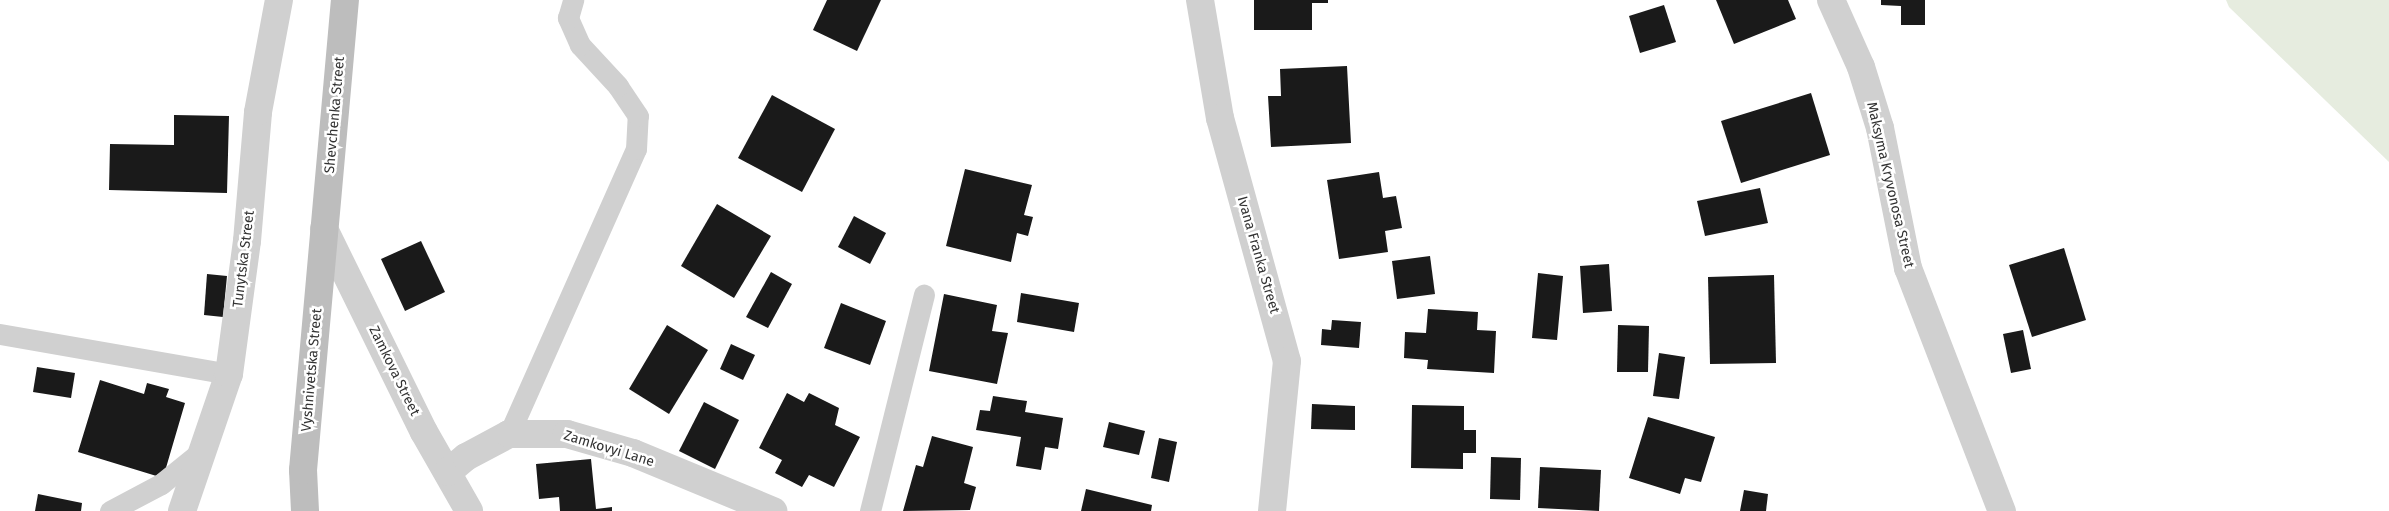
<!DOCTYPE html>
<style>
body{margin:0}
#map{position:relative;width:2389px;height:511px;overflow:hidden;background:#fff;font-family:"Fira Sans",sans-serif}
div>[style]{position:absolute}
.green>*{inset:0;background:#e6ecdf}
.building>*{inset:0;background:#1a1a1a}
.service>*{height:21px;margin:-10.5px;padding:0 10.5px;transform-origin:10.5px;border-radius:10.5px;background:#d0d0d0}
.minor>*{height:28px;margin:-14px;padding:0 14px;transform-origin:14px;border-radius:14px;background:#d0d0d0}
.secondary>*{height:28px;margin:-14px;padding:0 14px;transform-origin:14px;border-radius:14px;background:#bdbdbd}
span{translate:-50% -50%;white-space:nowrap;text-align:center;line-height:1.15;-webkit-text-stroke:5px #fff;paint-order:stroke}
.street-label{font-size:14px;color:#333}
</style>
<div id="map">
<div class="green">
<i style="clip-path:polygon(2226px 0,2389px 0,2389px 162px,2229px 7px)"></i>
</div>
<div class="building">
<i style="clip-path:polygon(827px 0,881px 0,857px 51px,813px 30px)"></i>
<i style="clip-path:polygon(1254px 0,1328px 0,1328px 3px,1312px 3px,1312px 30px,1254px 30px)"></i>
<i style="clip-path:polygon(1716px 0,1788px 0,1796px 19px,1734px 44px)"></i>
<i style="clip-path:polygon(1881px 0,1925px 0,1925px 25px,1901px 25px,1901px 6px,1881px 5px)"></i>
<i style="clip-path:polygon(1664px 5px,1676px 42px,1640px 53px,1629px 16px)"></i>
<i style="clip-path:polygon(1347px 66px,1351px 143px,1271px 147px,1268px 96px,1281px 96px,1280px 69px)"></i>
<i style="clip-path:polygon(1811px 93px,1830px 155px,1741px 183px,1721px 121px)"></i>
<i style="clip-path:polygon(772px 95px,835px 129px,802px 192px,738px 158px)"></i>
<i style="clip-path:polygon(174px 115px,229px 116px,227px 193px,109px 190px,110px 144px,174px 145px)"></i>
<i style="clip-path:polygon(965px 169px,1032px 185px,1024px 215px,1033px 217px,1028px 236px,1017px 233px,1011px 262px,946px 246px)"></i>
<i style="clip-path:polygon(1379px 172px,1383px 198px,1396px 196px,1402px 228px,1385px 231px,1388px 252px,1339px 259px,1327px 180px)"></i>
<i style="clip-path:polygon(1760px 188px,1768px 223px,1705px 236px,1697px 201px)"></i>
<i style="clip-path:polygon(717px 204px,771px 236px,734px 298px,681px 266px)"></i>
<i style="clip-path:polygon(854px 216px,886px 233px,870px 264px,838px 247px)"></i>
<i style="clip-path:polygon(421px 241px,445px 292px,405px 311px,381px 259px)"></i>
<i style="clip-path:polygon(2064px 248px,2086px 320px,2032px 337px,2009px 265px)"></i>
<i style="clip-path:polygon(1430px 256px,1435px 294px,1397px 299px,1392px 261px)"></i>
<i style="clip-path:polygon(1609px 264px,1612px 311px,1583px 313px,1580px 266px)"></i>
<i style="clip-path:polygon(771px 272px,792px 284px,768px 328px,746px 317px)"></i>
<i style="clip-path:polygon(1538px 273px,1563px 276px,1557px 340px,1532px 338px)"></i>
<i style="clip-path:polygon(207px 274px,227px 276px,223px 317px,204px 315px)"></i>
<i style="clip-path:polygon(1774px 275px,1776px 363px,1710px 364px,1708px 277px)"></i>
<i style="clip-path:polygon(1021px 293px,1079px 303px,1074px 332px,1017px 322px)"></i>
<i style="clip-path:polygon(944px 294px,997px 305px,992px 331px,1008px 333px,997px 384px,929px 371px)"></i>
<i style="clip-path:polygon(841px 303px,886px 321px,870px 365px,824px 348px)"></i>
<i style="clip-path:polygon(1428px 309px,1478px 312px,1477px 330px,1496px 331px,1494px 373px,1427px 369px,1428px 360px,1404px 358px,1405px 332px,1426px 333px)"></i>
<i style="clip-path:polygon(1332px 320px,1361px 322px,1359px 348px,1321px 345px,1322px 329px,1331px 330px)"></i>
<i style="clip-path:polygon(667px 325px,708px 350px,669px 414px,629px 389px)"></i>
<i style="clip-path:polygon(1618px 325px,1649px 326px,1648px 372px,1617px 372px)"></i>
<i style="clip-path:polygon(2023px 330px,2031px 369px,2011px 373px,2003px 334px)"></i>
<i style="clip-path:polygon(731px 344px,755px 355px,743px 380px,720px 369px)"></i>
<i style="clip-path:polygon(1659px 353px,1685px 357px,1679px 399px,1653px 396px)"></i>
<i style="clip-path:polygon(37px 367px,75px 373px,71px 398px,33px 392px)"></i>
<i style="clip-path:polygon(100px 380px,144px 394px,147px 383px,169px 389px,166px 397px,185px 403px,163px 478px,78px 452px)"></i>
<i style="clip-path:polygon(787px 393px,804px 402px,809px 393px,839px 408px,835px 425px,860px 437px,834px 487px,809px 475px,802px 487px,775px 473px,782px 460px,759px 448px)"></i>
<i style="clip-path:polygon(993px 396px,1027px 401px,1025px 412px,1063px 418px,1058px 449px,1045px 447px,1041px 470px,1016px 466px,1021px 437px,976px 430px,980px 410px,990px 411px)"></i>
<i style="clip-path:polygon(704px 402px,739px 420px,715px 469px,679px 451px)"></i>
<i style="clip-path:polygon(1312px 404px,1355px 406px,1355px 430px,1311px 429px)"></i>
<i style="clip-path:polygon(1412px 405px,1464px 406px,1464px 430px,1476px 430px,1476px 453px,1463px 453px,1463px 469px,1411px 468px)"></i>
<i style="clip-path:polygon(1648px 417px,1715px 437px,1701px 482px,1685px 478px,1680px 494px,1629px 478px)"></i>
<i style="clip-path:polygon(1109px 422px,1145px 431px,1139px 455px,1103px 447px)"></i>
<i style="clip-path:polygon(932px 436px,973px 447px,964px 483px,976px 487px,970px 510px,903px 511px,916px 465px,923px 467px)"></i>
<i style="clip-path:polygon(1159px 438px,1177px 442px,1169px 482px,1151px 478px)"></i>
<i style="clip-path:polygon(1491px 457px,1521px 458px,1520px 500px,1490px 499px)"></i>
<i style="clip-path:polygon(591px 459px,596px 509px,612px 507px,612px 511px,560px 511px,559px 497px,539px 499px,536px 464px)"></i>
<i style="clip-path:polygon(1540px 467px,1601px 470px,1599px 511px,1538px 508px)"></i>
<i style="clip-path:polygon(1086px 489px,1152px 505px,1151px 511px,1081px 511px)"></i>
<i style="clip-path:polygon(1744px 490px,1768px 494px,1766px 511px,1740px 511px)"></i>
<i style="clip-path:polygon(38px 494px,82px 503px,81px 511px,35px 511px)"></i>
</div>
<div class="service">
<i style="left:0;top:334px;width:232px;rotate:9.9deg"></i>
<i style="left:509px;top:434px;width:312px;rotate:-66deg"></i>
<i style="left:636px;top:149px;width:33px;rotate:-87deg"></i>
<i style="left:638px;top:116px;width:36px;rotate:-124deg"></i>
<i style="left:618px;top:86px;width:56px;rotate:-132.8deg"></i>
<i style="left:580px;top:45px;width:30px;rotate:-114deg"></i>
<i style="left:568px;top:18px;width:19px;rotate:-74deg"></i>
<i style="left:110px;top:511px;width:58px;rotate:-27.9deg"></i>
<i style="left:161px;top:484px;width:55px;rotate:-39.1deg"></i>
<i style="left:870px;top:511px;width:223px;rotate:-76deg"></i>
</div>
<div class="minor">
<i style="left:1200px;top:0;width:120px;rotate:80.4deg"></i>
<i style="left:1220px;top:118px;width:252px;rotate:74.6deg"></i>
<i style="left:1287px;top:361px;width:151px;rotate:95.7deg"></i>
<i style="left:1831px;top:0;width:73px;rotate:65.9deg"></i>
<i style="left:1861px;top:67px;width:64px;rotate:72.7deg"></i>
<i style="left:1880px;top:128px;width:143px;rotate:78.7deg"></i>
<i style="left:1908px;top:268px;width:261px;rotate:68.9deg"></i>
<i style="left:324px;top:229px;width:226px;rotate:63.8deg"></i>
<i style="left:424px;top:432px;width:91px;rotate:60.3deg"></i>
<i style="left:448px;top:472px;width:23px;rotate:-40deg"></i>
<i style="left:466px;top:457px;width:49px;rotate:-28.1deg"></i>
<i style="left:509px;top:434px;width:58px"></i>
<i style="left:567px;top:434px;width:69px;rotate:16.1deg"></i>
<i style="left:633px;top:453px;width:152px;rotate:22.5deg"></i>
<i style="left:182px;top:511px;width:145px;rotate:-71.1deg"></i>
<i style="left:229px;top:374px;width:134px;rotate:-82.3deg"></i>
<i style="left:247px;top:241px;width:129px;rotate:-85.1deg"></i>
<i style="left:258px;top:112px;width:114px;rotate:-79.4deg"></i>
</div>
<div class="secondary">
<i style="left:305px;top:511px;width:41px;rotate:-92.8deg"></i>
<i style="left:303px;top:470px;width:472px;rotate:-84.9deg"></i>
</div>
<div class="street-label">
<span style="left:335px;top:115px;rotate:-85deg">Shevchenka Street</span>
<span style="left:1890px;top:185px;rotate:77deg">Maksyma Kryvonosa Street</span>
<span style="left:1258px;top:255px;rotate:74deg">Ivana Franka Street</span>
<span style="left:244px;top:259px;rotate:-83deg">Tunytska Street</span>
<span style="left:312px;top:370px;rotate:-85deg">Vyshnivetska Street</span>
<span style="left:394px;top:371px;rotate:64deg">Zamkova Street</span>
<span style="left:609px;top:449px;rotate:17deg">Zamkovyi Lane</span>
</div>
</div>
